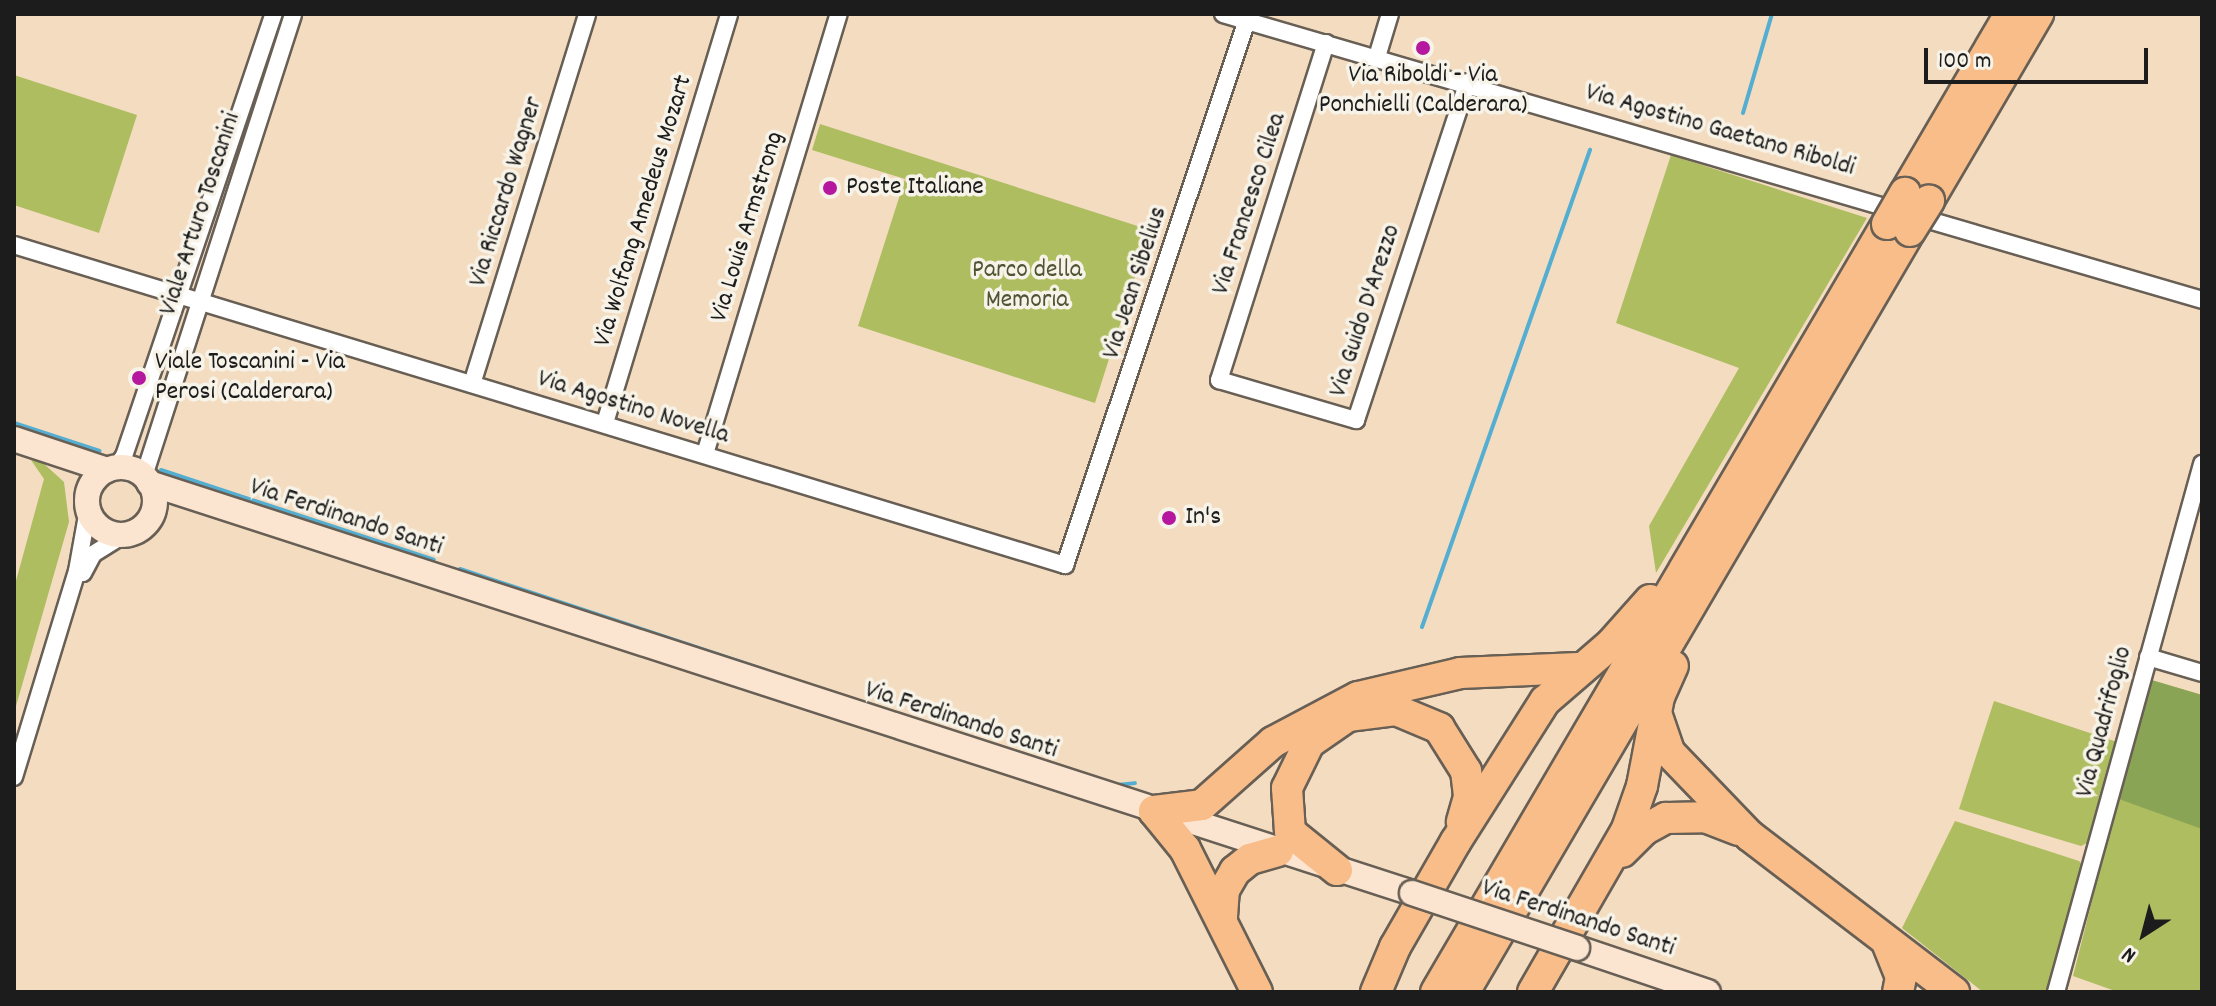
<!DOCTYPE html>
<style>
body{margin:0}
#map{position:relative;width:2216px;height:1006px;overflow:hidden;background:#f4dcc0;font-family:Dekko,sans-serif}
div>[style]{position:absolute}
.green>*{inset:0;background:#adbd60}
.forest>*{inset:0;background:#8aa456}
.stream>*{height:4px;margin:-2px;padding:0 2px;transform-origin:2px;border-radius:2px;background:#54aed1}
.roads{filter:drop-shadow(2px 0 #685f55) drop-shadow(-2px 0 #685f55) drop-shadow(0 2px #685f55) drop-shadow(0 -2px #685f55)}
.street>*{height:16px;margin:-8px;padding:0 8px;transform-origin:8px;border-radius:8px;background:#fff}
.secondary>*{height:24px;margin:-12px;padding:0 12px;transform-origin:12px;border-radius:12px;background:#fce5d0}
.secondary>.ring{margin:-12px;padding:0;box-sizing:content-box;background:none;border:24px solid #fce5d0;border-radius:50%}
.highway>*{height:30px;margin:-15px;padding:0 15px;transform-origin:15px;border-radius:15px;background:#f8bd89}
.bridges{filter:drop-shadow(2px 0 #685f55) drop-shadow(-2px 0 #685f55) drop-shadow(0 2px #685f55) drop-shadow(0 -2px #685f55)}
.secondary-bridge>*{height:24px;margin:-12px;padding:0 12px;transform-origin:12px;border-radius:12px;background:#fce5d0}
.highway-bridge>*{height:30px;margin:-15px;padding:0 15px;transform-origin:15px;border-radius:15px;background:#f8bd89}
.dots>*{width:22px;height:22px;translate:-50% -50%;box-sizing:border-box;border:4px solid #f7f3e8;border-radius:50%}
span{translate:-50% -50%;white-space:nowrap;text-align:center;line-height:1.15;-webkit-text-stroke:7px #f7f3e8;paint-order:stroke}
.poi-label{font-size:26px;color:#1c1c1c}
.left{translate:0 -50%;text-align:left}
.street-label{font-size:26px;color:#1c1c1c}
.park-label{font-size:26px;color:#4f5434}
.frame{position:absolute;inset:0;border:16px solid #1c1c1c;pointer-events:none}
.north{position:absolute;left:2104px;top:894px;width:80px;height:80px;-webkit-text-stroke:6px #f7f3e8;paint-order:stroke;rotate:216deg;font-size:22px;font-weight:700;line-height:32px;text-align:center;color:#1c1c1c}
.north::after{content:'';display:block;margin:auto;width:28px;height:36px;background:#1c1c1c;clip-path:polygon(50% 0,100% 100%,50% 72%,0 100%)}
.scale{position:absolute;left:1924px;top:48px;width:224px;height:36px;box-sizing:border-box;border:4px solid #1c1c1c;border-top:0;padding-left:10px;font-size:24px;line-height:28px;white-space:nowrap;color:#1c1c1c;-webkit-text-stroke:6px #f7f3e8;paint-order:stroke}
</style>
<div id="map">
<div class="green">
<i style="clip-path:polygon(14px 75px,137px 115px,99px 233px,14px 205px)"></i>
<i style="clip-path:polygon(820px 124px,1150px 230px,1095px 403px,858px 326px,905px 179px,812px 150px)"></i>
<i style="clip-path:polygon(1671px 155px,1867px 218px,1656px 573px,1649px 526px,1739px 368px,1616px 323px)"></i>
<i style="clip-path:polygon(31px 460px,42px 462px,64px 482px,69px 522px,14px 713px,14px 588px,44px 479px)"></i>
<i style="clip-path:polygon(2148px 679px,2202px 695px,2202px 992px,2118px 992px,2073px 976px)"></i>
<i style="clip-path:polygon(1994px 701px,2117px 742px,2089px 842px,2081px 846px,1959px 809px)"></i>
<i style="clip-path:polygon(1955px 821px,2079px 861px,2084px 867px,2047px 992px,1983px 992px,1902px 928px)"></i>
</div>
<div class="forest">
<i style="clip-path:polygon(2148px 679px,2202px 695px,2202px 829px,2116px 798px)"></i>
</div>
<div class="stream">
<i style="left:1743px;top:113px;width:103px;rotate:-73.7deg"></i>
<i style="left:14px;top:423px;width:90px;rotate:18deg"></i>
<i style="left:161px;top:470px;width:287px;rotate:18.2deg"></i>
<i style="left:460px;top:569px;width:321px;rotate:18.3deg"></i>
<i style="left:1422px;top:627px;width:506px;rotate:-70.6deg"></i>
<i style="left:1117px;top:785px;width:18px;rotate:-6deg"></i>
</div>
<div class="roads">
<div class="street">
<i style="left:1223px;top:14px;width:1020px;rotate:16.28deg"></i>
<i style="left:1326px;top:43px;width:354px;rotate:107.6deg"></i>
<i style="left:1219px;top:380px;width:143px;rotate:16.3deg"></i>
<i style="left:1356px;top:420px;width:356px;rotate:-71.7deg"></i>
<i style="left:1377px;top:57px;width:45px;rotate:-73.2deg"></i>
<i style="left:14px;top:245px;width:1099px;rotate:16.93deg"></i>
<i style="left:1065px;top:565px;width:581px;rotate:-71.53deg"></i>
<i style="left:472px;top:384px;width:387px;rotate:-72.7deg"></i>
<i style="left:605px;top:423px;width:427px;rotate:-73.1deg"></i>
<i style="left:705px;top:454px;width:460px;rotate:-73.1deg"></i>
<i style="left:115px;top:468px;width:15px;rotate:-53deg"></i>
<i style="left:124px;top:456px;width:467px;rotate:-71.3deg"></i>
<i style="left:144px;top:476px;width:485px;rotate:-72.1deg"></i>
<i style="left:83px;top:573px;width:21px;rotate:-62deg"></i>
<i style="left:93px;top:554px;width:36px;rotate:-32deg"></i>
<i style="left:2148px;top:657px;width:56px;rotate:16.5deg"></i>
<i style="left:14px;top:777px;width:215px;rotate:-73deg"></i>
<i style="left:77px;top:571px;width:62px;rotate:-79.8deg"></i>
<i style="left:2056px;top:992px;width:548px;rotate:-74.54deg"></i>
</div>
<div class="secondary">
<i style="left:14px;top:439px;width:98px;rotate:18.4deg"></i>
<i class="ring" style="left:87px;top:467px;width:44px;height:44px"></i>
<i style="left:149px;top:483px;width:1328px;rotate:17.98deg"></i>
<i style="left:1577px;top:948px;width:138px;rotate:18.6deg"></i>
</div>
<div class="highway">
<i style="left:1905px;top:193px;width:208px;rotate:-59.6deg"></i>
<i style="left:1929px;top:200px;width:216px;rotate:-59.6deg"></i>
<i style="left:1657px;top:716px;width:39px;rotate:71deg"></i>
<i style="left:1670px;top:753px;width:115px;rotate:46.1deg"></i>
<i style="left:1750px;top:836px;width:257px;rotate:37.4deg"></i>
<i style="left:1154px;top:811px;width:48px;rotate:-7.1deg"></i>
<i style="left:1202px;top:805px;width:95px;rotate:-41.6deg"></i>
<i style="left:1273px;top:742px;width:96px;rotate:-27.9deg"></i>
<i style="left:1358px;top:697px;width:105px;rotate:-13.2deg"></i>
<i style="left:1460px;top:673px;width:118px;rotate:-2.4deg"></i>
<i style="left:1154px;top:811px;width:49px;rotate:50.8deg"></i>
<i style="left:1185px;top:849px;width:160px;rotate:63.3deg"></i>
<i style="left:1622px;top:852px;width:31px;rotate:-45deg"></i>
<i style="left:1644px;top:830px;width:25px;rotate:-29deg"></i>
<i style="left:1666px;top:818px;width:39px;rotate:-1deg"></i>
<i style="left:1705px;top:817px;width:36px;rotate:21deg"></i>
<i style="left:1337px;top:870px;width:60px;rotate:-141deg"></i>
<i style="left:1290px;top:832px;width:44px;rotate:-93.9deg"></i>
<i style="left:1287px;top:788px;width:50px;rotate:-63.9deg"></i>
<i style="left:1309px;top:743px;width:47px;rotate:-34.7deg"></i>
<i style="left:1348px;top:716px;width:48px;rotate:-7.1deg"></i>
<i style="left:1396px;top:710px;width:47px;rotate:22.7deg"></i>
<i style="left:1439px;top:728px;width:51px;rotate:57.9deg"></i>
<i style="left:1466px;top:771px;width:26px;rotate:83deg"></i>
<i style="left:1469px;top:797px;width:26px;rotate:106deg"></i>
<i style="left:1222px;top:917px;width:27px;rotate:-86deg"></i>
<i style="left:1224px;top:890px;width:22px;rotate:-60deg"></i>
<i style="left:1235px;top:871px;width:19px;rotate:-39deg"></i>
<i style="left:1250px;top:859px;width:29px;rotate:-16deg"></i>
<i style="left:1888px;top:945px;width:35px;rotate:68deg"></i>
<i style="left:1901px;top:977px;width:15px;rotate:101deg"></i>
<i style="left:1376px;top:992px;width:49px;rotate:-67.1deg"></i>
<i style="left:1395px;top:947px;width:122px;rotate:-60.1deg"></i>
<i style="left:1456px;top:841px;width:166px;rotate:-57.6deg"></i>
<i style="left:1545px;top:701px;width:87px;rotate:-40.8deg"></i>
<i style="left:1611px;top:644px;width:59px;rotate:-48.4deg"></i>
<i style="left:1436px;top:992px;width:891px;rotate:-59.58deg"></i>
<i style="left:1464px;top:992px;width:882px;rotate:-59.63deg"></i>
<i style="left:1533px;top:992px;width:188px;rotate:-60deg"></i>
<i style="left:1627px;top:829px;width:46px;rotate:-70.8deg"></i>
<i style="left:1642px;top:786px;width:91px;rotate:-79.2deg"></i>
<i style="left:1659px;top:697px;width:34px;rotate:-66deg"></i>
</div>
</div>
<div class="bridges">
<div class="secondary-bridge">
<i style="left:1412px;top:893px;width:174px;rotate:18.4deg"></i>
</div>
<div class="highway-bridge">
<i style="left:1887px;top:224px;width:36px;rotate:-60deg"></i>
<i style="left:1910px;top:231px;width:36px;rotate:-58deg"></i>
</div>
</div>
<div class="dots">
<i style="left:1423px;top:48px;background:#b5179e"></i>
<i style="left:830px;top:188px;background:#b5179e"></i>
<i style="left:139px;top:378px;background:#b5179e"></i>
<i style="left:1169px;top:518px;background:#b5179e"></i>
</div>
<div class="poi-label">
<span style="left:1423px;top:91px">Via Riboldi - Via<br>Ponchielli (Calderara)</span>
<span class="left" style="left:846px;top:188px">Poste Italiane</span>
<span class="left" style="left:155px;top:378px">Viale Toscanini - Via<br>Perosi (Calderara)</span>
<span class="left" style="left:1185px;top:518px">In's</span>
</div>
<div class="street-label">
<span style="left:1720px;top:131px;rotate:16deg">Via Agostino Gaetano Riboldi</span>
<span style="left:507px;top:192px;rotate:-73deg">Via Riccardo Wagner</span>
<span style="left:1250px;top:204px;rotate:-72deg">Via Francesco Cilea</span>
<span style="left:644px;top:211px;rotate:-73deg">Via Wolfang Amedeus Mozart</span>
<span style="left:201px;top:214px;rotate:-72deg">Viale Arturo Toscanini</span>
<span style="left:748px;top:227px;rotate:-73deg">Via Louis Armstrong</span>
<span style="left:1136px;top:283px;rotate:-72deg">Via Jean Sibelius</span>
<span style="left:1366px;top:311px;rotate:-72deg">Via Guido D'Arezzo</span>
<span style="left:633px;top:408px;rotate:17deg">Via Agostino Novella</span>
<span style="left:346px;top:518px;rotate:18deg">Via Ferdinando Santi</span>
<span style="left:961px;top:721px;rotate:18deg">Via Ferdinando Santi</span>
<span style="left:2105px;top:722px;rotate:-75deg">Via Quadrifoglio</span>
<span style="left:1578px;top:919px;rotate:18deg">Via Ferdinando Santi</span>
</div>
<div class="park-label">
<span style="left:1027px;top:286px">Parco della<br>Memoria</span>
</div>
<div class="frame"></div>
<div class="north">N</div>
<div class="scale">100 m</div>
</div>
